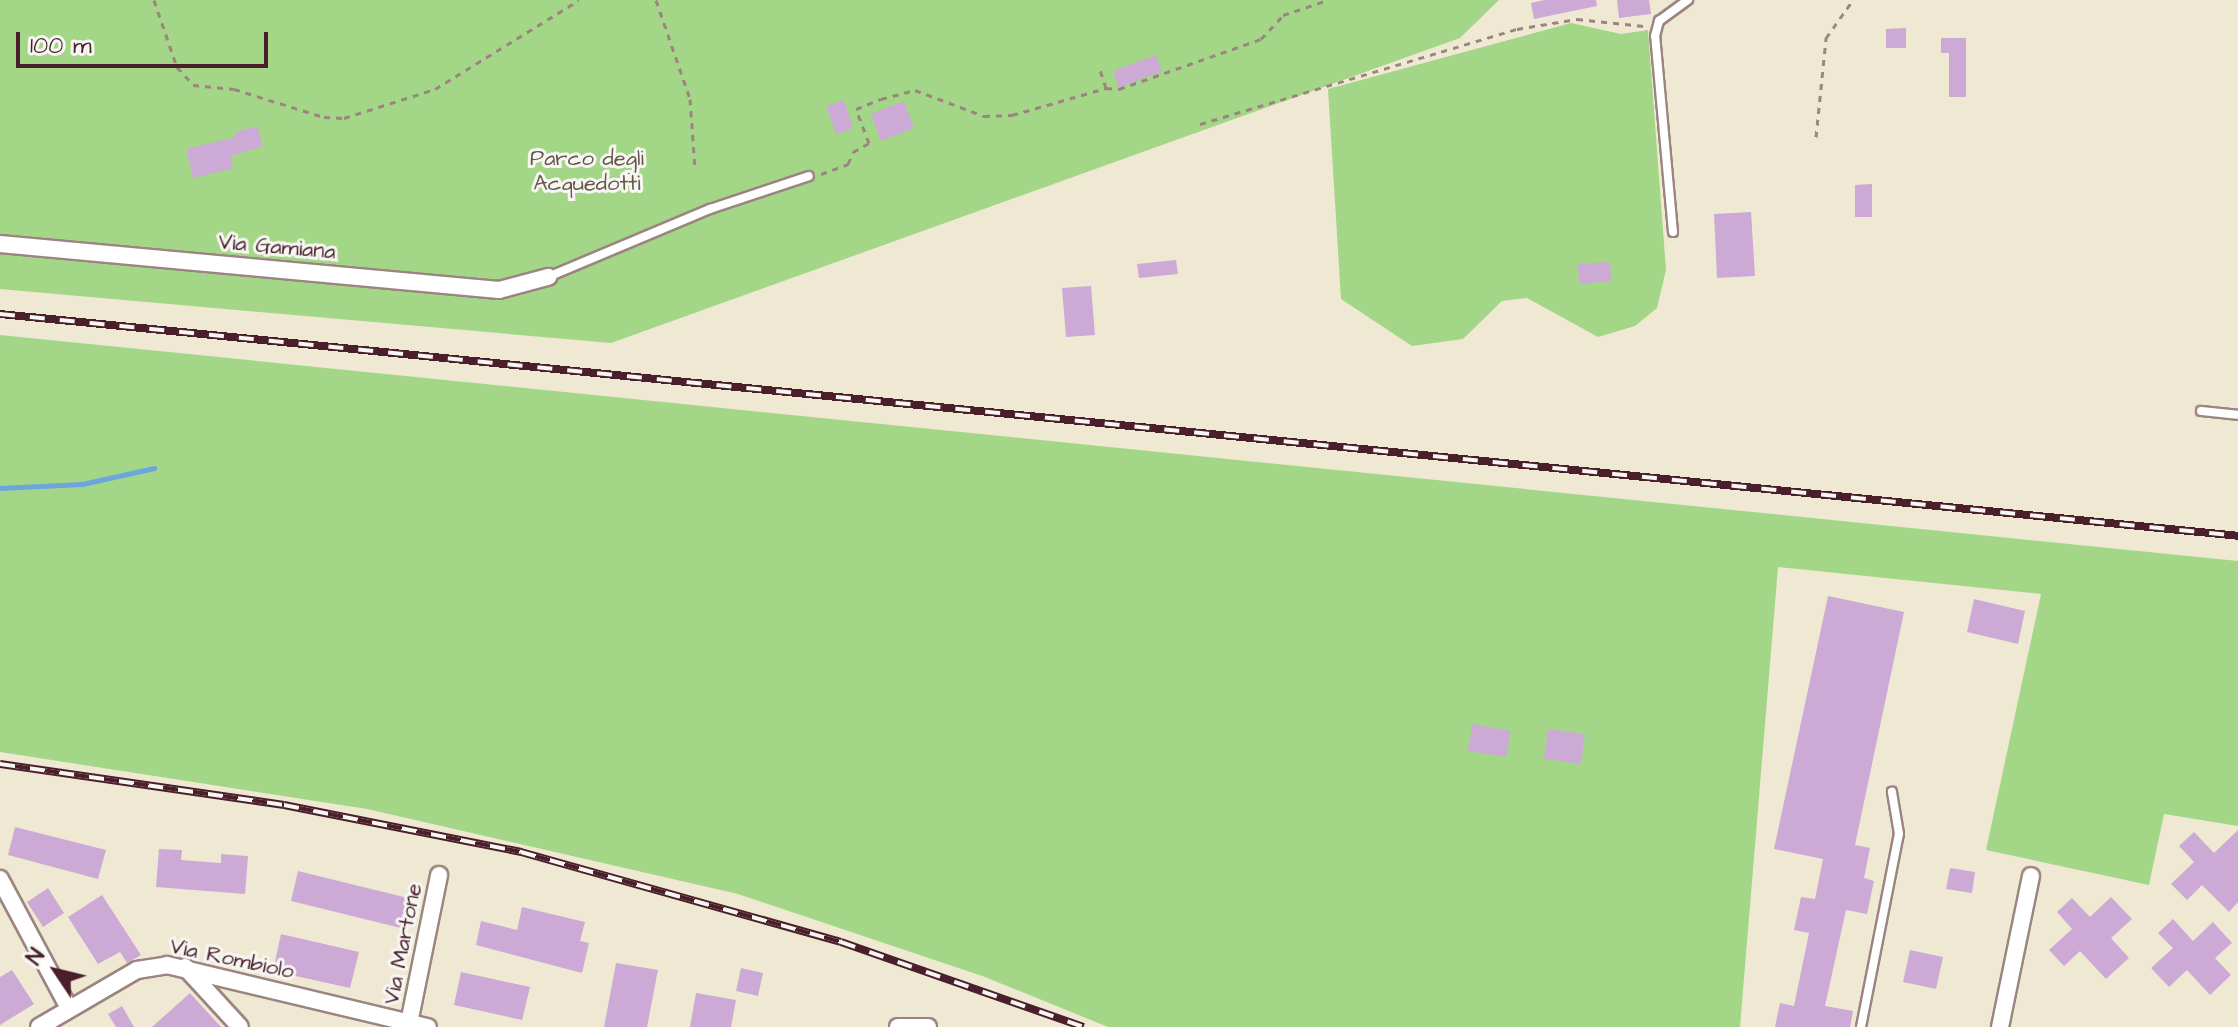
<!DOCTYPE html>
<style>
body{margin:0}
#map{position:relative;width:2238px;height:1027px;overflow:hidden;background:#efe9d4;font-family:"Architects Daughter",sans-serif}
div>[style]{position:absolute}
.green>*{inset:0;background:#a3d787}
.stream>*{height:5px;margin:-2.5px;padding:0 2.5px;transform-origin:2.5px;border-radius:2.5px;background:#6ca6dc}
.building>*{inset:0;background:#ccaad5}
.path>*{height:3px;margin-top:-1.5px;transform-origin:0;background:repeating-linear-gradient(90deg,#9c8480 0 6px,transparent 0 12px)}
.roads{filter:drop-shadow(2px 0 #9c8480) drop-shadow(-2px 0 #9c8480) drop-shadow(0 2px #9c8480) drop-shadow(0 -2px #9c8480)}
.lane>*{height:8px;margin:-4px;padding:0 4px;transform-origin:4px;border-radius:4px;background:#fff}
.street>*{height:16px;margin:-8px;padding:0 8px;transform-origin:8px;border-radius:8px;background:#fff}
.rail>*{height:8px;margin-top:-4px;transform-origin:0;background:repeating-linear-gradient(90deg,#f6f6f2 0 15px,#4a1f2b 0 30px);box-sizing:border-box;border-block:2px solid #4a1f2b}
span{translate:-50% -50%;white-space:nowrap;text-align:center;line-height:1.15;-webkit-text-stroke:6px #f6f6f2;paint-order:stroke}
.park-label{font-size:22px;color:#655647}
.street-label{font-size:22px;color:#4a1f2b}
.north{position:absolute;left:16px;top:931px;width:80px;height:80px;-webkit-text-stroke:6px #f6f6f2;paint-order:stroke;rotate:305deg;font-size:22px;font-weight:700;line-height:32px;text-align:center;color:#4a1f2b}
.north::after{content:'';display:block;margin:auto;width:28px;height:36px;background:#4a1f2b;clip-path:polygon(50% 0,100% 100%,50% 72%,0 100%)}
.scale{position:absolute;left:16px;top:32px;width:252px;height:36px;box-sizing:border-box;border:4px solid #4a1f2b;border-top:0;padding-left:10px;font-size:24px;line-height:28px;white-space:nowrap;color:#4a1f2b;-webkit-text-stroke:6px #f6f6f2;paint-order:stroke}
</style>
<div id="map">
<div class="green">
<i style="clip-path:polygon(0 0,1499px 0,1460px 38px,611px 343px,0 289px)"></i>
<i style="clip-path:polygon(1571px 23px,1621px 34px,1648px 30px,1666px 270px,1657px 308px,1635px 326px,1598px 337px,1527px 298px,1502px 301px,1463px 339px,1412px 346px,1341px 299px,1328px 89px)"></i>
<i style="clip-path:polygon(0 335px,2238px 561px,2238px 826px,2164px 814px,2149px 885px,1986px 850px,2041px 594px,1778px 567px,1740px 1027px,1108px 1027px,985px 977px,738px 894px,367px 809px,0 752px)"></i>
</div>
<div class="stream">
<i style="left:0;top:488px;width:82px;rotate:-2.8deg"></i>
<i style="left:82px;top:484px;width:74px;rotate:-12.5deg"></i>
</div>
<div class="building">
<i style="clip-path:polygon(1545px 0,1596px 0,1597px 6px,1534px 19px,1531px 3px)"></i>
<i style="clip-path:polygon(1617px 0,1649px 0,1651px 14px,1619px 18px)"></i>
<i style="clip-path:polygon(1906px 28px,1906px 48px,1886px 48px,1886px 29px)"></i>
<i style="clip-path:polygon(1941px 38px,1966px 38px,1966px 97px,1949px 97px,1949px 53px,1941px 53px)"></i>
<i style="clip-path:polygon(1156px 55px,1162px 71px,1119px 88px,1113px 71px)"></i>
<i style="clip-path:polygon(844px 100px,853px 128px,836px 134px,826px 106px)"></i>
<i style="clip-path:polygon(904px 101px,914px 128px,881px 141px,871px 114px)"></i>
<i style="clip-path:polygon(257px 126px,263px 146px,231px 156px,233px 168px,193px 178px,186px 149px,236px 137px,235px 132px)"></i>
<i style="clip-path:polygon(1872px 184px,1872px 217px,1855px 217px,1855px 185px)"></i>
<i style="clip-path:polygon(1751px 212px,1755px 276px,1717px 278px,1714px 214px)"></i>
<i style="clip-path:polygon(1176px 260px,1178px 274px,1139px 278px,1137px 264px)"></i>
<i style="clip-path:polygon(1610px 262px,1611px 281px,1579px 284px,1578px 264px)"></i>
<i style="clip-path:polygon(1091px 286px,1095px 335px,1066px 337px,1062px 288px)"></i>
<i style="clip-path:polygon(1828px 596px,1904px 612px,1855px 845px,1870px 848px,1864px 878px,1874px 881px,1867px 914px,1846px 910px,1825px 1006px,1853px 1011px,1850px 1027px,1775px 1027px,1780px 1003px,1794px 1006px,1809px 933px,1794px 930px,1801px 897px,1815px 899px,1823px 859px,1774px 849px)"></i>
<i style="clip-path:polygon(1974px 599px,2025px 611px,2018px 644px,1967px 632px)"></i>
<i style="clip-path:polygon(1472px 724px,1511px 731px,1506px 757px,1468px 751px)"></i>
<i style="clip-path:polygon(1548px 729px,1585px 734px,1581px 764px,1544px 759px)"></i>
<i style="clip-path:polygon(15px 827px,106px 850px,98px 879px,8px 855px)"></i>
<i style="clip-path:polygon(2238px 830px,2238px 902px,2229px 912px,2202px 885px,2187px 900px,2171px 884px,2194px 862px,2179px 846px,2194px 832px,2214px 853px)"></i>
<i style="clip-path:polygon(159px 849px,182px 850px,181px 860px,221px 863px,221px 854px,248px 856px,245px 894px,156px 887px)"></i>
<i style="clip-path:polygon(1950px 868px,1975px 872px,1972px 893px,1946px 889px)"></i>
<i style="clip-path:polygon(298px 871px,412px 899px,405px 929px,291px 901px)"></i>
<i style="clip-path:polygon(48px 888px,64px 913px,43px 927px,27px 902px)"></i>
<i style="clip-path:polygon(102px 895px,141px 955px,127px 963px,120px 952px,98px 964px,68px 917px)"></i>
<i style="clip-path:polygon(2111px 897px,2132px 919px,2111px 938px,2129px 958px,2106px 979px,2080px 951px,2064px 966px,2049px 950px,2072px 929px,2057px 912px,2072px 898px,2090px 917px)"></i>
<i style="clip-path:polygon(522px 907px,585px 922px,580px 941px,589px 943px,582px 973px,476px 945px,481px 921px,517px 930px)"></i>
<i style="clip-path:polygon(2173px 919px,2193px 941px,2213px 922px,2232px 943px,2215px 958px,2231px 975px,2210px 995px,2187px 970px,2169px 987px,2151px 968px,2173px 948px,2158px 933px)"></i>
<i style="clip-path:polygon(281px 934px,359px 952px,350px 988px,273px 971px)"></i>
<i style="clip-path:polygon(1910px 950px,1943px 957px,1936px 989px,1903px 982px)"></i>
<i style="clip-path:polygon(616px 963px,658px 970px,647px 1027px,604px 1027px)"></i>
<i style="clip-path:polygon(741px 968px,763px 973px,758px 996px,736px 991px)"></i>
<i style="clip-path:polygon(12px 970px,34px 1004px,0 1025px,0 977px)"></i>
<i style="clip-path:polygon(461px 972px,530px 987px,522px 1020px,454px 1005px)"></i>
<i style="clip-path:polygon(190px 993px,221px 1027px,152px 1027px)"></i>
<i style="clip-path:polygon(696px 993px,736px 1000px,731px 1027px,690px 1027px)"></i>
<i style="clip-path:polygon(122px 1006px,134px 1027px,116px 1027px,108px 1014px)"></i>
</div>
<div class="path">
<i style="left:154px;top:0;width:71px;rotate:71.1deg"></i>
<i style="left:177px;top:67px;width:24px;rotate:48deg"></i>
<i style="left:193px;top:85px;width:41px;rotate:5.6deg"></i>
<i style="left:234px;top:89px;width:94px;rotate:17.3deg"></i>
<i style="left:324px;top:117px;width:20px;rotate:3deg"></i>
<i style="left:344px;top:118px;width:96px;rotate:-17.7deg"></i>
<i style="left:435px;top:89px;width:169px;rotate:-31.7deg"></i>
<i style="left:656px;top:0;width:105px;rotate:71deg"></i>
<i style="left:690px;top:99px;width:70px;rotate:85.9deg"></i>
<i style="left:1106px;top:88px;width:13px;rotate:4deg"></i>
<i style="left:1119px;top:89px;width:151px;rotate:-19.4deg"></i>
<i style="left:1261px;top:39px;width:33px;rotate:-47deg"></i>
<i style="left:1283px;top:15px;width:47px;rotate:-18.4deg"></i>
<i style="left:1200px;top:124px;width:331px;rotate:-16.7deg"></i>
<i style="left:1517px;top:29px;width:61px;rotate:-9.5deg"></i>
<i style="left:1577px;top:19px;width:67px;rotate:6deg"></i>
<i style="left:1816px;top:137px;width:100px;rotate:-84.2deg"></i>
<i style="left:1826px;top:38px;width:47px;rotate:-54.6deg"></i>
<i style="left:821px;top:174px;width:29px;rotate:-20deg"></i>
<i style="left:848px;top:164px;width:13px;rotate:-67deg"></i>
<i style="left:853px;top:152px;width:18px;rotate:-29deg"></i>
<i style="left:869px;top:143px;width:36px;rotate:-111deg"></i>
<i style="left:856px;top:109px;width:27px;rotate:-22deg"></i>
<i style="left:881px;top:99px;width:35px;rotate:-15deg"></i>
<i style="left:915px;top:90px;width:74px;rotate:20.6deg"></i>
<i style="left:984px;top:116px;width:28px;rotate:-2deg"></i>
<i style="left:1012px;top:115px;width:98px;rotate:-16deg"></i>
<i style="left:1106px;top:88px;width:20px;rotate:-108deg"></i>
</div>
<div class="roads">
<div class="lane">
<i style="left:1673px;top:232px;width:197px;rotate:-95.2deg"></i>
<i style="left:1655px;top:36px;width:16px;rotate:-75deg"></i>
<i style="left:1659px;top:21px;width:36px;rotate:-36deg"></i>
<i style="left:548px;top:277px;width:176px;rotate:-22.8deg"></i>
<i style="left:710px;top:209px;width:104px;rotate:-18.4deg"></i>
<i style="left:2201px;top:411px;width:37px;rotate:6deg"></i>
<i style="left:1861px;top:1027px;width:197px;rotate:-78.9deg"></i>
<i style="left:1899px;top:834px;width:43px;rotate:-99.5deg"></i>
</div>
<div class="street">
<i style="left:0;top:244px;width:501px;rotate:5.27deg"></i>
<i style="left:499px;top:290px;width:51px;rotate:-14.9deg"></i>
<i style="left:0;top:879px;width:146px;rotate:61.9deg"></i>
<i style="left:185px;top:967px;width:81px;rotate:47.5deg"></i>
<i style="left:409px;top:1023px;width:151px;rotate:-78.5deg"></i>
<i style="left:39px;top:1027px;width:113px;rotate:-30.2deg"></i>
<i style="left:137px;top:970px;width:30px;rotate:-9deg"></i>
<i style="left:167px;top:965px;width:268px;rotate:13.4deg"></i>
<i style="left:898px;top:1027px;width:30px"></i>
<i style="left:2000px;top:1027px;width:154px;rotate:-78.4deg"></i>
</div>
</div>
<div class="rail">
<i style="left:0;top:314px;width:2249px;rotate:5.66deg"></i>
<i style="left:0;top:764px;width:287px;rotate:8.2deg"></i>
<i style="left:284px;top:805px;width:242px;rotate:11.2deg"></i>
<i style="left:521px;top:852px;width:332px;rotate:15.7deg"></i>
<i style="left:841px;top:942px;width:257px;rotate:19.3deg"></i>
</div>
<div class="park-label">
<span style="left:587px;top:171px">Parco degli<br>Acquedotti</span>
</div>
<div class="street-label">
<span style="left:277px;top:247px;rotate:5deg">Via Gamiana</span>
<span style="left:403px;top:944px;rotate:-79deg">Via Martone</span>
<span style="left:232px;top:959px;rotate:12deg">Via Rombiolo</span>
</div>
<div class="north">N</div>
<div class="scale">100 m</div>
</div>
